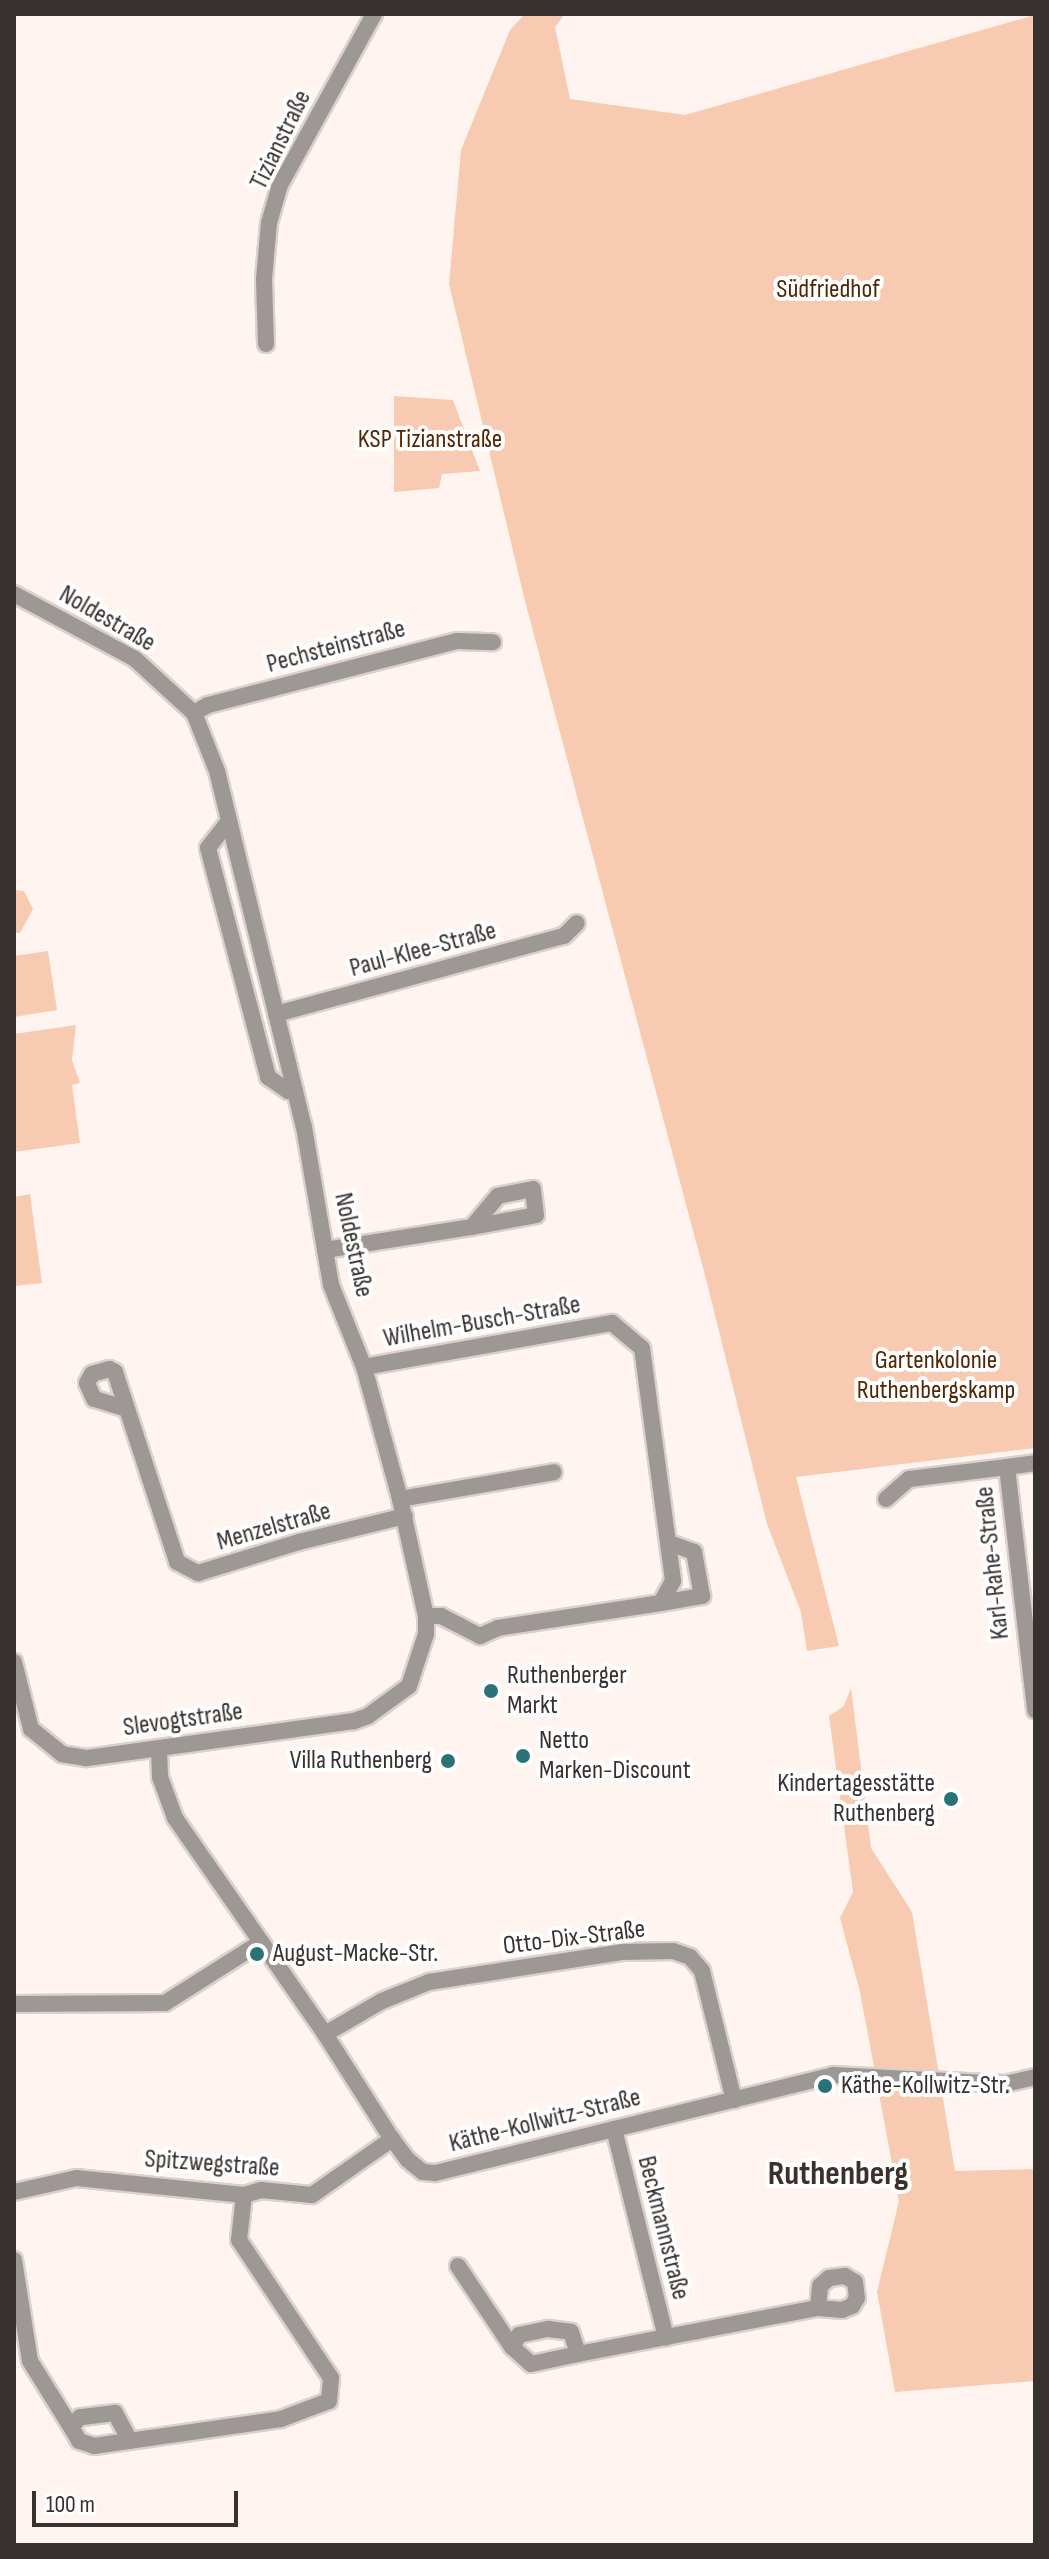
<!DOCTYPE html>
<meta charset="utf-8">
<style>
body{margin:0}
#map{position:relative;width:1049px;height:2559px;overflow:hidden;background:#fff4ef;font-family:"Sofia Sans Condensed",sans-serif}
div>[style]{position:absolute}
.green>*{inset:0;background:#f8cab1}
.roads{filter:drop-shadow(2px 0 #dbd1cc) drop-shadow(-2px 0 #dbd1cc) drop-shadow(0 2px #dbd1cc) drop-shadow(0 -2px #dbd1cc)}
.minor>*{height:16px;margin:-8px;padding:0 8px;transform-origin:8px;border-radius:8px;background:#9d9895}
.dots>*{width:22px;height:22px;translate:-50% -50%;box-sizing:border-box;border:4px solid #fff;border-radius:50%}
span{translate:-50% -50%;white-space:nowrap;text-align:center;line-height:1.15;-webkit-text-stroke:8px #fff;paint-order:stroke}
.street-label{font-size:26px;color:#37322f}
.park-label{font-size:26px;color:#532505}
.poi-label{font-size:26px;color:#37322f}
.left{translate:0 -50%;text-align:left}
.right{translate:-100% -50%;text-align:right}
.district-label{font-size:34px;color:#3b312c;font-weight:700}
.frame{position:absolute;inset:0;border:16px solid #37322f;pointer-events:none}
.scale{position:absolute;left:32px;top:2491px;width:206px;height:36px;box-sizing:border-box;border:4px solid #37322f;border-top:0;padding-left:10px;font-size:24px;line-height:28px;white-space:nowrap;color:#37322f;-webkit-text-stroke:6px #fff;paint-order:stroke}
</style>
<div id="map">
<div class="green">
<i style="clip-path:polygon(525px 14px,565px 14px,555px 27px,570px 99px,685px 115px,1035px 15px,1035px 1448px,796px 1477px,839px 1646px,807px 1651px,801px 1612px,767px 1524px,707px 1283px,526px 605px,449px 284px,461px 150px,510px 30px)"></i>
<i style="clip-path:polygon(394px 396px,453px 400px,480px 471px,442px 474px,439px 488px,394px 492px)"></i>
<i style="clip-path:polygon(14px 890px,24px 891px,33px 909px,20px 933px,14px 933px)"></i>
<i style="clip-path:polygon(48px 951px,57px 1010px,14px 1017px,14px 956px)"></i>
<i style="clip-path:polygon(76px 1025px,72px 1060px,80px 1083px,72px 1085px,80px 1143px,14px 1152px,14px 1034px)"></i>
<i style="clip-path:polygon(30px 1194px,42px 1283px,14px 1286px,14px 1197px)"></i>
<i style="clip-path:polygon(851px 1688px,871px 1848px,912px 1912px,955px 2171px,1035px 2169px,1035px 2381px,895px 2392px,877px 2292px,899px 2201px,860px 1992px,840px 1918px,853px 1892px,829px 1716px,844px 1706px)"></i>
</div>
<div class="roads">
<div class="minor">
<i style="left:266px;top:344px;width:65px;rotate:-91.8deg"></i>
<i style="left:264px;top:279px;width:56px;rotate:-84.9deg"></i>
<i style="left:269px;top:223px;width:37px;rotate:-74deg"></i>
<i style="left:279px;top:187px;width:197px;rotate:-61.2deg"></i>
<i style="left:14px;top:594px;width:137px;rotate:28.2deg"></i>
<i style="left:135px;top:659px;width:80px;rotate:42.5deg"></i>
<i style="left:194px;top:713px;width:62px;rotate:68.4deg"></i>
<i style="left:217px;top:771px;width:366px;rotate:76.3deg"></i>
<i style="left:304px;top:1127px;width:160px;rotate:80.3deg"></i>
<i style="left:331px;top:1285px;width:88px;rotate:68.1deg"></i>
<i style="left:364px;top:1367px;width:137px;rotate:74.7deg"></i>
<i style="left:400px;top:1499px;width:120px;rotate:77.5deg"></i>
<i style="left:426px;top:1616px;width:18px;rotate:90deg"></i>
<i style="left:426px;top:1634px;width:55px;rotate:108.1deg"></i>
<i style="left:409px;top:1686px;width:51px;rotate:143.8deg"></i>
<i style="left:368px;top:1716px;width:15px;rotate:160deg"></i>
<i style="left:354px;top:1721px;width:271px;rotate:172.1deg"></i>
<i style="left:86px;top:1758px;width:24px;rotate:-171deg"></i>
<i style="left:62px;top:1754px;width:40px;rotate:-141deg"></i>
<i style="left:31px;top:1729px;width:69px;rotate:-104.2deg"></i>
<i style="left:194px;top:713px;width:16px;rotate:-30deg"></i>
<i style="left:208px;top:705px;width:257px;rotate:-14.4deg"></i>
<i style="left:457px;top:641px;width:36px;rotate:2deg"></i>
<i style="left:229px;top:821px;width:34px;rotate:128deg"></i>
<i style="left:208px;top:848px;width:237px;rotate:75.3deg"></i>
<i style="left:268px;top:1077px;width:24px;rotate:35deg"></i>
<i style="left:288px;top:1091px;width:7px;rotate:-8deg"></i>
<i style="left:276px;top:1014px;width:298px;rotate:-15.2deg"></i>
<i style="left:564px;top:936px;width:18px;rotate:-45deg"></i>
<i style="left:325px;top:1250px;width:149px;rotate:-8.9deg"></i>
<i style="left:472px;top:1227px;width:65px;rotate:-10.6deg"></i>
<i style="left:536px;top:1215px;width:26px;rotate:-97deg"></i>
<i style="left:533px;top:1189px;width:36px;rotate:169deg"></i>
<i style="left:498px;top:1196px;width:40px;rotate:130deg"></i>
<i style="left:364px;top:1367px;width:252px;rotate:-10.1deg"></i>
<i style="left:612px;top:1323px;width:39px;rotate:40deg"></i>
<i style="left:642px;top:1348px;width:235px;rotate:82.4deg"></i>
<i style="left:673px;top:1581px;width:25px;rotate:119deg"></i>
<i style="left:661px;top:1603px;width:165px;rotate:171.3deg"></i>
<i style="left:498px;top:1628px;width:20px;rotate:156deg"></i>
<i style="left:480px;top:1636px;width:44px;rotate:-152.9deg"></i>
<i style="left:441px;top:1616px;width:15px;rotate:180deg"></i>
<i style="left:124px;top:1408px;width:31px;rotate:-163deg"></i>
<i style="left:94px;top:1399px;width:17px;rotate:-114deg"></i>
<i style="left:87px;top:1383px;width:10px;rotate:-61deg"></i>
<i style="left:92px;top:1374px;width:18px;rotate:-16deg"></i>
<i style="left:109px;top:1369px;width:7px;rotate:27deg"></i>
<i style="left:115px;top:1372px;width:200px;rotate:71.9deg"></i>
<i style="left:177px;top:1562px;width:24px;rotate:28deg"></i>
<i style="left:198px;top:1573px;width:106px;rotate:-17.1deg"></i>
<i style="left:299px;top:1542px;width:109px;rotate:-13.8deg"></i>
<i style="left:1007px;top:1467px;width:28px;rotate:-8deg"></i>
<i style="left:400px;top:1499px;width:156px;rotate:-9.9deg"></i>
<i style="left:886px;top:1499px;width:30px;rotate:-41deg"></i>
<i style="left:909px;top:1479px;width:99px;rotate:-7deg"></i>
<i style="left:1007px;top:1467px;width:245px;rotate:83.4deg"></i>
<i style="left:661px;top:1603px;width:42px;rotate:-9.7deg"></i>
<i style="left:702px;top:1596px;width:45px;rotate:-100.3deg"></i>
<i style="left:694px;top:1552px;width:27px;rotate:-160deg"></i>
<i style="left:159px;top:1748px;width:29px;rotate:88deg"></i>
<i style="left:160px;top:1777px;width:44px;rotate:69.9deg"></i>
<i style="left:175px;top:1818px;width:263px;rotate:55.2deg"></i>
<i style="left:325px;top:2034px;width:125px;rotate:57.5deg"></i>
<i style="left:392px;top:2139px;width:26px;rotate:53deg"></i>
<i style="left:408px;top:2160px;width:19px;rotate:39deg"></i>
<i style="left:423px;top:2172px;width:12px;rotate:5deg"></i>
<i style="left:435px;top:2173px;width:410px;rotate:-13.8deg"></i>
<i style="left:833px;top:2075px;width:172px;rotate:3deg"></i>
<i style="left:1005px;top:2084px;width:31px;rotate:-13deg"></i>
<i style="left:14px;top:2004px;width:151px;rotate:-0.4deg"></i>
<i style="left:165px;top:2003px;width:114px;rotate:-32.4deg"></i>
<i style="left:325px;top:2034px;width:66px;rotate:-30.1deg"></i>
<i style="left:382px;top:2001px;width:51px;rotate:-22deg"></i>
<i style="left:429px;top:1982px;width:195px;rotate:-8.8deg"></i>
<i style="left:622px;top:1952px;width:51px;rotate:-1.1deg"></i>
<i style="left:673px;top:1951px;width:18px;rotate:19deg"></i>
<i style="left:690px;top:1957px;width:18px;rotate:49deg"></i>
<i style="left:702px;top:1971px;width:133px;rotate:76.1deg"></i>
<i style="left:614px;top:2129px;width:215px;rotate:76deg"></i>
<i style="left:14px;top:2192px;width:64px;rotate:-12.7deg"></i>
<i style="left:76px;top:2178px;width:169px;rotate:5.8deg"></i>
<i style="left:244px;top:2195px;width:18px;rotate:-16deg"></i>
<i style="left:261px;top:2190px;width:51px;rotate:5.6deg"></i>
<i style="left:312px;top:2195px;width:98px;rotate:-35deg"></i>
<i style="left:14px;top:2260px;width:102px;rotate:81deg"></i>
<i style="left:30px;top:2361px;width:78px;rotate:58.2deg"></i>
<i style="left:458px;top:2266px;width:97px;rotate:56.3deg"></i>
<i style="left:578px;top:2354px;width:48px;rotate:168deg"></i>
<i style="left:531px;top:2364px;width:25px;rotate:-138deg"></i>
<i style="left:512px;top:2347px;width:14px;rotate:-60deg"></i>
<i style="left:519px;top:2335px;width:30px;rotate:-12deg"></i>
<i style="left:548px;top:2329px;width:23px;rotate:7deg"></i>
<i style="left:571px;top:2332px;width:23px;rotate:72deg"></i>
<i style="left:578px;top:2354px;width:244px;rotate:-10.9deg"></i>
<i style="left:818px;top:2308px;width:24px;rotate:5deg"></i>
<i style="left:842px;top:2310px;width:11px;rotate:-22deg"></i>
<i style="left:852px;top:2306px;width:9px;rotate:-58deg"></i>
<i style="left:857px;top:2298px;width:16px;rotate:-97deg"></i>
<i style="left:855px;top:2282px;width:12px;rotate:-149deg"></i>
<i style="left:845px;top:2276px;width:16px;rotate:173deg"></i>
<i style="left:829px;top:2278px;width:12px;rotate:138deg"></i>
<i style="left:820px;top:2286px;width:22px;rotate:95deg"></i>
<i style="left:130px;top:2441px;width:32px;rotate:-118deg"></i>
<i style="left:115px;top:2413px;width:35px;rotate:173deg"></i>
<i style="left:80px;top:2417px;width:13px;rotate:132deg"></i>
<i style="left:71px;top:2427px;width:16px;rotate:60deg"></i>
<i style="left:79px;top:2441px;width:16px;rotate:18deg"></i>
<i style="left:94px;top:2446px;width:189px;rotate:-8.2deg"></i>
<i style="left:281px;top:2419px;width:51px;rotate:-20.6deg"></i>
<i style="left:329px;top:2401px;width:23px;rotate:-85deg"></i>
<i style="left:331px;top:2378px;width:166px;rotate:-123.7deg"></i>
<i style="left:239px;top:2240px;width:45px;rotate:-83.7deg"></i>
</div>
</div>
<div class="dots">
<i style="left:491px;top:1691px;background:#297378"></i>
<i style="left:523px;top:1756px;background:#297378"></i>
<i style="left:448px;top:1761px;background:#297378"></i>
<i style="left:951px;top:1799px;background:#297378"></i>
<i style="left:257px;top:1954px;background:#297378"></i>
<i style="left:825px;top:2086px;background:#297378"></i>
</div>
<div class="street-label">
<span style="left:281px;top:140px;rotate:-64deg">Tizianstraße</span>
<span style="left:107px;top:619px;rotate:30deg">Noldestraße</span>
<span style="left:336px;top:647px;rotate:-15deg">Pechsteinstraße</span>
<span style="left:423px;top:950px;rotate:-15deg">Paul-Klee-Straße</span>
<span style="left:353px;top:1245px;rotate:78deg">Noldestraße</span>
<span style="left:482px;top:1322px;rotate:-10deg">Wilhelm-Busch-Straße</span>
<span style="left:274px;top:1527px;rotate:-16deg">Menzelstraße</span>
<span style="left:993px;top:1563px;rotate:-96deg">Karl-Rahe-Straße</span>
<span style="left:183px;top:1720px;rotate:-8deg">Slevogtstraße</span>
<span style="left:574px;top:1938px;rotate:-7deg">Otto-Dix-Straße</span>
<span style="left:545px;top:2121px;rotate:-14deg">Käthe-Kollwitz-Straße</span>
<span style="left:212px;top:2164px;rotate:4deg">Spitzwegstraße</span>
<span style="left:663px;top:2228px;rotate:76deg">Beckmannstraße</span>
</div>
<div class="park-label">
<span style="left:828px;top:290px">Südfriedhof</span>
<span style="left:430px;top:440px">KSP Tizianstraße</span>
<span style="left:936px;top:1376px">Gartenkolonie<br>Ruthenbergskamp</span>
</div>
<div class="poi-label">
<span class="left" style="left:507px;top:1691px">Ruthenberger<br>Markt</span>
<span class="left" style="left:539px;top:1756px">Netto<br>Marken-Discount</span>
<span class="right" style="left:432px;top:1761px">Villa Ruthenberg</span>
<span class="right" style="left:935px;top:1799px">Kindertagesstätte<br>Ruthenberg</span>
<span class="left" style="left:273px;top:1954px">August-Macke-Str.</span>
<span class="left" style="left:841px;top:2086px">Käthe-Kollwitz-Str.</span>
</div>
<div class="district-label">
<span style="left:838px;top:2174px">Ruthenberg</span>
</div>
<div class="frame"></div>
<div class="scale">100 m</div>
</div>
